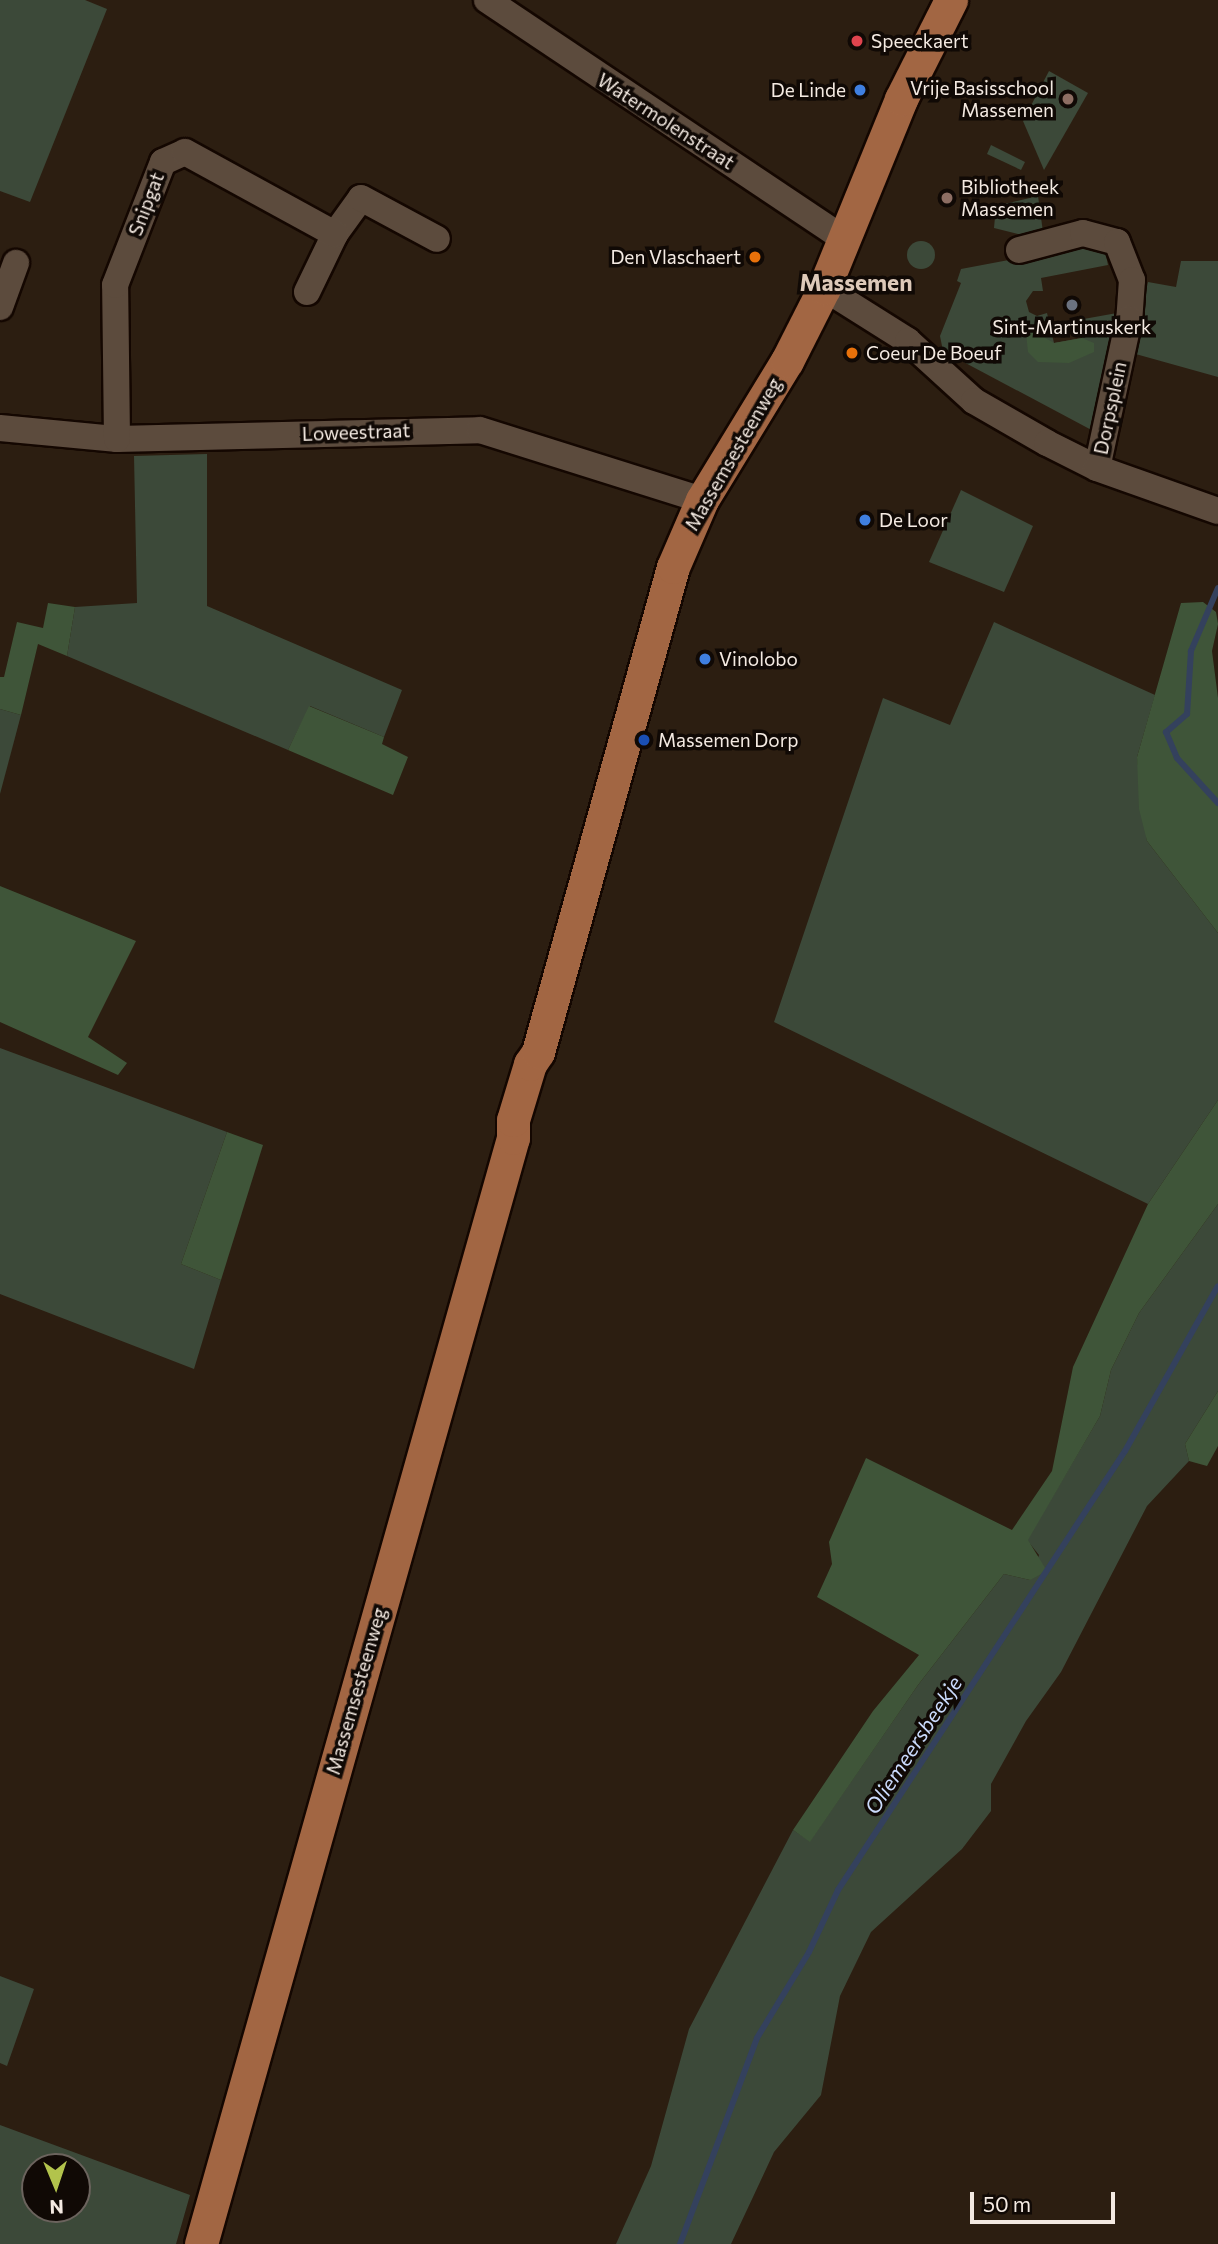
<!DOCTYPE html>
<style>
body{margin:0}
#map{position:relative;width:1218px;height:2244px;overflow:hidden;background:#2c1e11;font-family:Commissioner,sans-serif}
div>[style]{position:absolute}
.green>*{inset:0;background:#3c4939}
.round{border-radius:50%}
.forest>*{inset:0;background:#3f5539}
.stream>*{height:6px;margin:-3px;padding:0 3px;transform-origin:3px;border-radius:3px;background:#34415d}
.roads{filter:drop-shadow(2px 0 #140701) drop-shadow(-2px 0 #140701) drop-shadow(0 2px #140701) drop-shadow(0 -2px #140701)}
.minor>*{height:26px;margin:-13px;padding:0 13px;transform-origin:13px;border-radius:13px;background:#5c4b3d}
.major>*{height:33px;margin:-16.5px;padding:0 16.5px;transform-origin:16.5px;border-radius:16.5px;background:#a26643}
.dots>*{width:19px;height:19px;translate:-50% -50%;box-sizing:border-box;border:4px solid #100905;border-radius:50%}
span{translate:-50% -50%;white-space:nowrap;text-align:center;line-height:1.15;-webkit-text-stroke:7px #100905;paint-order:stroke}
.poi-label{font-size:19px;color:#f4eae2}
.left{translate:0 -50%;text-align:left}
.right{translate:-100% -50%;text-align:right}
.street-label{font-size:19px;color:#f4eae2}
.water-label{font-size:21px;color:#cbdbfc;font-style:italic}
.quarter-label{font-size:23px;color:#ddc9b9;font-weight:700}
.north{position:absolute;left:21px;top:2153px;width:70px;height:70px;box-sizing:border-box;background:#100905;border:2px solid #6b635d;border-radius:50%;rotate:178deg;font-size:19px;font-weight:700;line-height:28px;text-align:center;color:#f4eae2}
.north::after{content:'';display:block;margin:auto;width:24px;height:32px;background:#b2c34c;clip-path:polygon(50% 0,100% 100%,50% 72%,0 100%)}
.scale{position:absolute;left:970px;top:2192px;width:145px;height:32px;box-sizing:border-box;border:4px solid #f4eae2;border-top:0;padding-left:9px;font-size:21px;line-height:24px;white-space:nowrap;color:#f4eae2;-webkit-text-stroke:5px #100905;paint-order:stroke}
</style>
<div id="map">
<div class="green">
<i style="clip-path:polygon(0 0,85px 0,107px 9px,30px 202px,0 191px)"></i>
<i style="clip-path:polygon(1049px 71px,1088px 93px,1044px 170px,1023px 121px)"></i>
<i style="clip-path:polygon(991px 145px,1025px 162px,1021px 170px,987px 154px)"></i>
<i style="clip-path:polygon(1038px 196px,1043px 232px,1026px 236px,994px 228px,996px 206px)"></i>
<i class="round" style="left:907px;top:241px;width:28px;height:28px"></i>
<i style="clip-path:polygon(1103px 242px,1108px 265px,1041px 278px,1043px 291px,1033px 291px,1026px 301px,1029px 312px,1037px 316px,1047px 313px,1054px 343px,1082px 338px,1078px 320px,1117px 313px,1099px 434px,943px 351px,940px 336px,961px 283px,957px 281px,961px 269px)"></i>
<i style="clip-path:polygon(1181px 261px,1218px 261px,1218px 377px,1132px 353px,1148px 282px,1176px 287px)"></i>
<i style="clip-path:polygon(207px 454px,207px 606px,402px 690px,384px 737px,310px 706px,288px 750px,67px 656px,75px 607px,137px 603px,134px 456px)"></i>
<i style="clip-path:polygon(961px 490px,1033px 526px,1004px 592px,929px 562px)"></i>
<i style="clip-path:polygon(994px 622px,1155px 695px,1137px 757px,1147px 841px,1218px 933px,1218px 1100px,1148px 1204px,774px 1022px,883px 698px,950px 725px)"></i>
<i style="clip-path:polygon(0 709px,21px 715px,0 794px)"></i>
<i style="clip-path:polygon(0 1048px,227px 1132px,181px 1264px,221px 1280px,194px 1369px,0 1294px)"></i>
<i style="clip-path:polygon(1218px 1204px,1218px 1391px,1185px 1444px,1189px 1461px,1147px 1506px,1061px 1672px,1026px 1721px,991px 1784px,991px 1811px,962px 1849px,871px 1932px,840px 1996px,821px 2095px,774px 2152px,731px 2244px,616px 2244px,651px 2166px,689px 2029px,793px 1830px,810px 1841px,918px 1685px,1004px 1574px,1030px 1580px,1039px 1555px,1027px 1540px,1100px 1416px,1111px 1370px,1139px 1313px)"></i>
<i style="clip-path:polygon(0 1976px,34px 1989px,7px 2066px,0 2063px)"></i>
<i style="clip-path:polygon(evenodd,0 2125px,190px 2195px,176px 2244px,0 2244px,0 2125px,77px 2167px,77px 2209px,35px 2209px,35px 2167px,77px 2167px)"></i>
</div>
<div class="forest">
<i style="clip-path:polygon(1031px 330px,1054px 343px,1082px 338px,1094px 343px,1094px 352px,1069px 363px,1038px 362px,1028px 352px,1026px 333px)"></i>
<i style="clip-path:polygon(1203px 602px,1216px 612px,1218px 624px,1212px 651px,1218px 698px,1218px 933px,1147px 841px,1139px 809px,1137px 757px,1181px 603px)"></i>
<i style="clip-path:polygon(48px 603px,75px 607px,67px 656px,38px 644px,21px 715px,0 709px,0 677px,4px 677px,17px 622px,43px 628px)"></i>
<i style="clip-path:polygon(309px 706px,384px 737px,382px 744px,408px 757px,393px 795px,288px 750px)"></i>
<i style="clip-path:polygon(0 886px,136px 941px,88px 1037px,127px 1063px,118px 1075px,0 1022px)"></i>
<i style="clip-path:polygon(1218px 1100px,1218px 1204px,1139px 1313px,1111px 1370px,1100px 1416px,1028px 1540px,1047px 1571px,1030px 1580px,1004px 1574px,918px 1685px,810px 1842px,793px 1830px,873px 1711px,919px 1655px,817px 1597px,832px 1564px,829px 1542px,866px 1458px,1012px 1530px,1052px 1471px,1073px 1367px,1148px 1204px)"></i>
<i style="clip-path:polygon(227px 1132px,263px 1145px,221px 1280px,181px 1264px)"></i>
<i style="clip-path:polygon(1218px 1391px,1218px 1446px,1207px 1466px,1189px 1461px,1185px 1444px)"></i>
</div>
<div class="stream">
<i style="left:1218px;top:588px;width:69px;rotate:113.2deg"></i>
<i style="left:1191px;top:651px;width:63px;rotate:93.6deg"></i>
<i style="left:1187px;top:714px;width:28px;rotate:139deg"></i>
<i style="left:1166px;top:732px;width:28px;rotate:67deg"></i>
<i style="left:1177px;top:758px;width:61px;rotate:47.7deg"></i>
<i style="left:680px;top:2244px;width:220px;rotate:-69.5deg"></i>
<i style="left:757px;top:2038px;width:100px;rotate:-58.8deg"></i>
<i style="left:809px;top:1952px;width:68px;rotate:-64.9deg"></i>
<i style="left:838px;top:1890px;width:524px;rotate:-56.83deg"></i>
<i style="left:1125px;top:1451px;width:189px;rotate:-60.6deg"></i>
</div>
<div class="roads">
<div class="minor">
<i style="left:487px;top:0;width:432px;rotate:33.8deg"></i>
<i style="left:1019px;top:250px;width:66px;rotate:-14.9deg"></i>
<i style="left:1083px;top:233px;width:35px;rotate:15deg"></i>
<i style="left:1117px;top:242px;width:41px;rotate:68.5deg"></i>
<i style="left:1132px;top:280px;width:39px;rotate:94deg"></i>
<i style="left:1129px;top:319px;width:152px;rotate:102.1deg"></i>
<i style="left:824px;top:288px;width:99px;rotate:32.2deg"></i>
<i style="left:908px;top:341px;width:89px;rotate:42.3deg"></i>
<i style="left:974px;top:401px;width:84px;rotate:29.9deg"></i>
<i style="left:1047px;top:443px;width:56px;rotate:26.6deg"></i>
<i style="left:1097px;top:468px;width:128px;rotate:19.6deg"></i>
<i style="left:307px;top:292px;width:64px;rotate:-64.2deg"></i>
<i style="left:335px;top:234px;width:44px;rotate:-54.2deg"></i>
<i style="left:361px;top:198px;width:86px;rotate:28.3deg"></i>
<i style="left:0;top:307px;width:47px;rotate:-70deg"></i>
<i style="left:0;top:428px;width:118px;rotate:5.4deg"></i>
<i style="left:117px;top:439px;width:363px;rotate:-1.4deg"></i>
<i style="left:480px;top:430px;width:233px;rotate:17.5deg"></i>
<i style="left:117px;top:439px;width:154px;rotate:-90.7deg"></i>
<i style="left:115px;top:285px;width:132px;rotate:-68.7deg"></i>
<i style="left:163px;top:162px;width:24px;rotate:-24deg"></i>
<i style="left:185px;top:152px;width:171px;rotate:28.7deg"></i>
</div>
<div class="major">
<i style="left:201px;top:2244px;width:1149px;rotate:-74.25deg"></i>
<i style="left:513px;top:1138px;width:18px;rotate:-90deg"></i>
<i style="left:513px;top:1120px;width:59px;rotate:-73.1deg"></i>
<i style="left:530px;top:1064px;width:14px;rotate:-56deg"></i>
<i style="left:538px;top:1052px;width:503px;rotate:-74.45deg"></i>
<i style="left:673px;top:567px;width:73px;rotate:-66.6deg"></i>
<i style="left:702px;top:500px;width:163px;rotate:-58.6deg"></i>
<i style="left:787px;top:361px;width:82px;rotate:-63.1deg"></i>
<i style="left:824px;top:288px;width:204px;rotate:-67.8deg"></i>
<i style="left:901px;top:99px;width:111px;rotate:-63.2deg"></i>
</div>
</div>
<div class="dots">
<i style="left:857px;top:41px;background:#e0444e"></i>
<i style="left:860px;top:90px;background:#3f7fe0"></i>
<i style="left:1068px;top:99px;background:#8d6e63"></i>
<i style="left:947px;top:198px;background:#8d6e63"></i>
<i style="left:755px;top:257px;background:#e8710a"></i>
<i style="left:1072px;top:305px;background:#6b7280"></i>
<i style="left:852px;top:353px;background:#e8710a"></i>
<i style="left:865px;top:520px;background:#3f7fe0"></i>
<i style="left:705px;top:659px;background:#3f7fe0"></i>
<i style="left:644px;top:740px;background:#1a4fb4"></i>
</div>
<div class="poi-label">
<span class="left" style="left:871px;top:41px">Speeckaert</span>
<span class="right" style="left:1054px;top:99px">Vrije Basisschool<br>Massemen</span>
<span class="right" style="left:846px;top:90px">De Linde</span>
<span class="left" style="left:961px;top:198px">Bibliotheek<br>Massemen</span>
<span class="right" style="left:741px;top:257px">Den Vlaschaert</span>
<span style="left:1072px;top:327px">Sint-Martinuskerk</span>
<span class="left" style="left:866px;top:353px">Coeur De Boeuf</span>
<span class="left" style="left:879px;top:520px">De Loor</span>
<span class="left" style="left:719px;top:659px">Vinolobo</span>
<span class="left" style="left:658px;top:740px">Massemen Dorp</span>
</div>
<div class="street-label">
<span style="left:666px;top:121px;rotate:33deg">Watermolenstraat</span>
<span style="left:146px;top:204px;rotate:-69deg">Snipgat</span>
<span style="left:1110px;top:408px;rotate:-78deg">Dorpsplein</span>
<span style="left:356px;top:432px;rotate:-2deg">Loweestraat</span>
<span style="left:733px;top:454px;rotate:-60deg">Massemsesteenweg</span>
<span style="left:356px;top:1691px;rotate:-74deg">Massemsesteenweg</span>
</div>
<div class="water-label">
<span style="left:913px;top:1745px;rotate:-57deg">Oliemeersbeekje</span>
</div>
<div class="quarter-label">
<span style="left:856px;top:282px">Massemen</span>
</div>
<div class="north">N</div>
<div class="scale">50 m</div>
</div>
